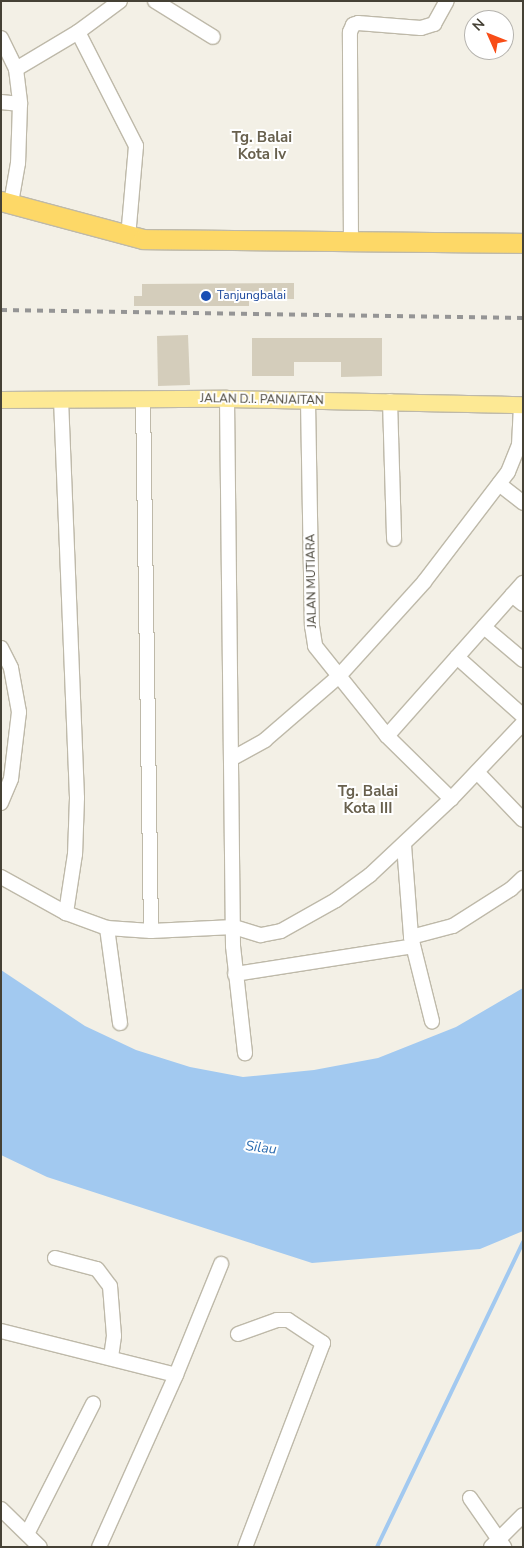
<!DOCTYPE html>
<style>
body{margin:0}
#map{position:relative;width:524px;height:1548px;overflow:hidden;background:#f3f0e6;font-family:"Nunito Sans",sans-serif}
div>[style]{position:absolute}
.water>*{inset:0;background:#a2c9f0}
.stream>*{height:4px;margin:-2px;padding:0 2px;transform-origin:2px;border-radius:2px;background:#a2c9f0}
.building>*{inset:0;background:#d4cdbb}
.roads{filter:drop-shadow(1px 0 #beb9a9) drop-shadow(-1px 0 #beb9a9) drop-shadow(0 1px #beb9a9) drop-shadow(0 -1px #beb9a9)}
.minor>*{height:14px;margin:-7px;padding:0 7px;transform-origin:7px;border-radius:7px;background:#fff}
.major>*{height:16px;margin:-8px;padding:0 8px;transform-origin:8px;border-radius:8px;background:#fde994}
.highway>*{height:19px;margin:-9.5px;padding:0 9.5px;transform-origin:9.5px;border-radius:9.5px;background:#fdd867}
.rail>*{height:4px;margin-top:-2px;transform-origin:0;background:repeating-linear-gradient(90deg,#959595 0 6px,transparent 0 12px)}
.dots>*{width:14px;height:14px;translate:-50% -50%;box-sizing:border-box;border:2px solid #fff;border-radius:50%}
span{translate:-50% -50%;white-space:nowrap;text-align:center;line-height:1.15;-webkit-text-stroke:4px #fff;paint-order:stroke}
.transit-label{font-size:12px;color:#164399}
.left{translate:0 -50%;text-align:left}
.street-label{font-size:12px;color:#454135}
.water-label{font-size:14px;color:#2f6eb1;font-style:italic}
.quarter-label{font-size:15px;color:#68604d;font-weight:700}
.frame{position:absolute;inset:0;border:2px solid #454135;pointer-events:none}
.north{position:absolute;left:464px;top:10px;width:50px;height:50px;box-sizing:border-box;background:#fff;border:1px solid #b5b3ae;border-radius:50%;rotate:314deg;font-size:14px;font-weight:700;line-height:20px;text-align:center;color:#454135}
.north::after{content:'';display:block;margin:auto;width:18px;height:22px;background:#f84d17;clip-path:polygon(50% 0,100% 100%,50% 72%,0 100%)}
</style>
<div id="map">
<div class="water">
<i style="clip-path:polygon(1px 970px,85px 1026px,136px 1050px,190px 1067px,243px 1077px,314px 1070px,378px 1058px,456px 1027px,523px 988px,523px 1231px,480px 1249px,312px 1263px,47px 1177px,1px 1155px)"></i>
</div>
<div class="stream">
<i style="left:377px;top:1547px;width:338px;rotate:-64.4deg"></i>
</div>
<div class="building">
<i style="clip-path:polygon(294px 283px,294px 299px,249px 299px,249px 306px,134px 306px,134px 296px,142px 296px,142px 284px)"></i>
<i style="clip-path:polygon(188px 335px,190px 385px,158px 386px,157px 336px)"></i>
<i style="clip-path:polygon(252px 338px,382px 338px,382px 376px,341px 377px,341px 362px,294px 362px,294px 376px,252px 376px)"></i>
</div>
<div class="roads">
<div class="minor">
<i style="left:155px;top:1px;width:68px;rotate:31.8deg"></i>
<i style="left:78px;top:32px;width:128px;rotate:63deg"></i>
<i style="left:136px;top:146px;width:91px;rotate:95deg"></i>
<i style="left:1px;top:38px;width:34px;rotate:64deg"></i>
<i style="left:16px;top:69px;width:35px;rotate:83deg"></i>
<i style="left:20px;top:104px;width:59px;rotate:91.9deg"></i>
<i style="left:18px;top:163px;width:41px;rotate:99.9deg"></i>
<i style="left:16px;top:69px;width:72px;rotate:-30.8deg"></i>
<i style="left:78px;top:32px;width:52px;rotate:-36.4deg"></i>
<i style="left:1px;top:102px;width:19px;rotate:6deg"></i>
<i style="left:351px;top:243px;width:211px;rotate:-90.3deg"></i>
<i style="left:350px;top:32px;width:8px;rotate:-67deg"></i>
<i style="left:353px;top:25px;width:5px;rotate:-22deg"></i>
<i style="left:358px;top:23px;width:63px;rotate:4.5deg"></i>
<i style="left:421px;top:28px;width:14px;rotate:-17deg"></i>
<i style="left:434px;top:24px;width:26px;rotate:-61deg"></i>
<i style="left:61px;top:399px;width:399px;rotate:87.7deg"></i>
<i style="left:77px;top:798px;width:56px;rotate:92deg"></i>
<i style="left:75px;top:854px;width:60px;rotate:98.7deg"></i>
<i style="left:143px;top:399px;width:532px;rotate:89.14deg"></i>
<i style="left:227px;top:399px;width:547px;rotate:89.37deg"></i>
<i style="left:233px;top:946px;width:108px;rotate:83.6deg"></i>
<i style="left:308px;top:401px;width:225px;rotate:89deg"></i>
<i style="left:312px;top:626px;width:20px;rotate:81deg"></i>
<i style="left:315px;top:646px;width:115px;rotate:51.3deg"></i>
<i style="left:387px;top:736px;width:90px;rotate:44.5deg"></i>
<i style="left:390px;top:401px;width:138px;rotate:88.3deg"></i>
<i style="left:499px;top:484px;width:31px;rotate:38deg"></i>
<i style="left:512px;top:595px;width:14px;rotate:39deg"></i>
<i style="left:484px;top:627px;width:51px;rotate:40.2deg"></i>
<i style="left:1px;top:648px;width:22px;rotate:63deg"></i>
<i style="left:11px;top:668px;width:45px;rotate:79.7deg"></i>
<i style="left:19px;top:712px;width:67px;rotate:96.8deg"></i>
<i style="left:11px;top:779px;width:26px;rotate:113deg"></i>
<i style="left:457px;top:657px;width:89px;rotate:41.8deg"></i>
<i style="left:387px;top:736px;width:205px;rotate:-48.4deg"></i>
<i style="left:233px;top:758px;width:37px;rotate:-29deg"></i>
<i style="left:265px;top:740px;width:96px;rotate:-40.8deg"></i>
<i style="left:338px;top:677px;width:128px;rotate:-47.8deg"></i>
<i style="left:424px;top:582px;width:138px;rotate:-52.6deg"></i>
<i style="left:508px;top:472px;width:29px;rotate:-68deg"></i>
<i style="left:519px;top:445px;width:40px;rotate:-87.1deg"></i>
<i style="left:477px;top:772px;width:66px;rotate:46.2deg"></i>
<i style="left:404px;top:845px;width:92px;rotate:85.6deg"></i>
<i style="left:411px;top:937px;width:87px;rotate:76deg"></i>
<i style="left:1px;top:877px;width:74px;rotate:29deg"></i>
<i style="left:66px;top:913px;width:44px;rotate:20.1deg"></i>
<i style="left:107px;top:928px;width:44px;rotate:3.9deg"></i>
<i style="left:151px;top:931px;width:83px;rotate:-2.8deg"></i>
<i style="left:234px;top:927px;width:28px;rotate:17deg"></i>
<i style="left:261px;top:935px;width:20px;rotate:-11deg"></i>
<i style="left:281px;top:931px;width:63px;rotate:-29.4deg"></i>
<i style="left:336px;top:900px;width:42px;rotate:-36.3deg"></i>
<i style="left:370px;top:875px;width:111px;rotate:-43.2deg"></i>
<i style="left:451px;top:799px;width:105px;rotate:-46.5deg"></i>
<i style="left:107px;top:928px;width:96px;rotate:82.2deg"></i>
<i style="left:411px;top:937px;width:43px;rotate:-14.7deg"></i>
<i style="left:453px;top:926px;width:69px;rotate:-32.5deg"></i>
<i style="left:511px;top:889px;width:16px;rotate:-43deg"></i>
<i style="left:235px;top:974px;width:180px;rotate:-8.9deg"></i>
<i style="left:55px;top:1258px;width:43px;rotate:14.7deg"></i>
<i style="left:97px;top:1269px;width:21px;rotate:53deg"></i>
<i style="left:110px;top:1286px;width:50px;rotate:85.4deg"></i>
<i style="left:114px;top:1336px;width:22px;rotate:98deg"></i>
<i style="left:1px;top:1331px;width:180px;rotate:14.1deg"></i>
<i style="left:176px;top:1375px;width:188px;rotate:114.1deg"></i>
<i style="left:238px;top:1334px;width:41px;rotate:-19.7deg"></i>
<i style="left:277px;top:1320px;width:11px"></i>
<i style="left:288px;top:1320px;width:42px;rotate:33.3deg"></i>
<i style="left:323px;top:1343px;width:218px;rotate:110.9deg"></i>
<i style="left:176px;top:1375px;width:120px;rotate:-67.9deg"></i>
<i style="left:470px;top:1498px;width:60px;rotate:55.2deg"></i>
<i style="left:1px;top:1509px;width:54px;rotate:44.3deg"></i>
<i style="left:28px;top:1532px;width:144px;rotate:-63.1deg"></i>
<i style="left:491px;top:1547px;width:45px;rotate:-45deg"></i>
</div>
<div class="major">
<i style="left:1px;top:400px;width:226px;rotate:-0.3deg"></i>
<i style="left:227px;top:399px;width:296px;rotate:1.2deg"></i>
</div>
<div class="highway">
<i style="left:1px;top:201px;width:147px;rotate:15deg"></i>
<i style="left:143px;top:239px;width:380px;rotate:0.6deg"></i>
</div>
</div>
<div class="rail">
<i style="left:1px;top:310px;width:522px;rotate:0.88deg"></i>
</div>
<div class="dots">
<i style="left:206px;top:296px;background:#1a4fb4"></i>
</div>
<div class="transit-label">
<span class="left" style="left:217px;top:296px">Tanjungbalai</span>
</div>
<div class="street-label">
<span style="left:262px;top:400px;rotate:1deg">JALAN D.I. PANJAITAN</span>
<span style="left:312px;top:581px;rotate:-91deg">JALAN MUTIARA</span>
</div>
<div class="water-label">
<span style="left:261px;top:1148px;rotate:7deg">Silau</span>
</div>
<div class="quarter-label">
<span style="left:262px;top:146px">Tg. Balai<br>Kota Iv</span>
<span style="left:368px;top:800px">Tg. Balai<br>Kota III</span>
</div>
<div class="frame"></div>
<div class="north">N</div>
</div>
